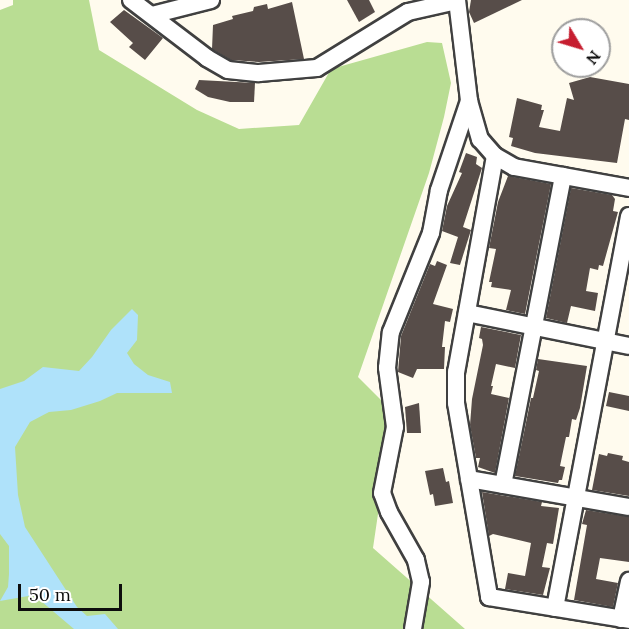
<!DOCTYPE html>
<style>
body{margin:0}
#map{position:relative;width:629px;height:629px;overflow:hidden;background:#fffbee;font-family:Lora,serif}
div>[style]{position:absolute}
.forest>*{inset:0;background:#b9dd93}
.water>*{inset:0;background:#afe2fa}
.building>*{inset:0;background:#574d49}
.roads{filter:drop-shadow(2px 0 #404040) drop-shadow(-2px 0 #404040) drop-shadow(0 2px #404040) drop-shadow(0 -2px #404040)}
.minor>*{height:16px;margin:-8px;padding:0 8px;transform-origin:8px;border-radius:8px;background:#fff}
span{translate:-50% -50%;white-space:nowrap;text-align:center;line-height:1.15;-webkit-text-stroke:6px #fff;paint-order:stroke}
.north{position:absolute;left:551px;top:18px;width:60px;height:60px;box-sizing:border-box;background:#fff;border:2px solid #9e9e9e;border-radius:50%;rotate:128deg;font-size:16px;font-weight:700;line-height:24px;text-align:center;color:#0d0d0d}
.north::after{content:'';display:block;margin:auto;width:21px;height:27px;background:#c61d2f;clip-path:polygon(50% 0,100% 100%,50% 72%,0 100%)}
.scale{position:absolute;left:18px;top:584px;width:104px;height:27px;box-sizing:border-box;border:3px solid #0d0d0d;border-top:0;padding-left:8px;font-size:18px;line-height:21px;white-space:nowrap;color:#0d0d0d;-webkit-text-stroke:4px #fff;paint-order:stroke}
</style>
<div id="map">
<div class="forest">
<i style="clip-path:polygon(13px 0,89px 0,99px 50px,197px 110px,239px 129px,299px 125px,331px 69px,427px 42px,442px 43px,451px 83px,444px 117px,429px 173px,358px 377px,393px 412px,373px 548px,465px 629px,0 629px,0 10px,13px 5px)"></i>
</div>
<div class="water">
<i style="clip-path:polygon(132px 309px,138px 315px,137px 340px,127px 353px,134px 364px,148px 375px,170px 382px,172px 393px,117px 393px,100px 401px,71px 410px,49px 412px,30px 422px,15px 447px,18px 495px,25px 527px,77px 607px,87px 616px,105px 614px,118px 629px,74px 629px,34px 595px,0 601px,8px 587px,9px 574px,9px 546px,0 534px,0 389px,24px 381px,43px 367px,79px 371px,92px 357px,111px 330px)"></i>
</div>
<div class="building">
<i style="clip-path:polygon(347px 0,369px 0,375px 12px,359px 22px)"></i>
<i style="clip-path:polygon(471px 0,522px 0,474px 23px,469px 12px)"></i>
<i style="clip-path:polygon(292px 2px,304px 59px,259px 62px,231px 60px,212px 49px,213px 25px,233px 19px,232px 16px,253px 11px,254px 7px,267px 4px,268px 9px)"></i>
<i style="clip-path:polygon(124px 10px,163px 38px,145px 60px,129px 47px,133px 43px,110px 22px)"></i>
<i style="clip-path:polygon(590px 77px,629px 84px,629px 120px,625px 119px,617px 163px,535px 153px,511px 146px,513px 138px,509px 137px,517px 98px,542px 105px,541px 110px,544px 110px,539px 127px,560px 131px,567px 98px,574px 100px,569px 83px)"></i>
<i style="clip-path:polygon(199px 80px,255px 83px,254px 102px,230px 102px,208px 97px,195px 89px)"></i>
<i style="clip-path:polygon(466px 153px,477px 157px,476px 164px,482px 168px,463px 227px,471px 230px,460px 265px,450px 263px,458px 237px,442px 231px,447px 206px,462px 173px,459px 172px)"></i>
<i style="clip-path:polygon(508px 176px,551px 184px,525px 314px,506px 310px,511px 290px,491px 287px,492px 282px,489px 282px,496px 249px,489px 248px,498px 202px)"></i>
<i style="clip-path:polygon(571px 188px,612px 195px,615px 199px,613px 211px,618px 212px,603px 266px,599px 265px,598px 270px,590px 268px,586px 291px,598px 293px,595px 311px,571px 306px,567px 323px,546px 318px)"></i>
<i style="clip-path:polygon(437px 261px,447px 265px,433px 304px,453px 309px,450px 322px,445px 321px,442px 347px,445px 347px,444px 369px,417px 369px,413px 378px,398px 372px,401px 336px,430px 264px,435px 266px)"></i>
<i style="clip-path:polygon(481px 327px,521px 335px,515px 368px,496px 364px,491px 386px,493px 386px,491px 394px,509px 398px,495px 473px,478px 467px,480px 458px,476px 458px,470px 425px,472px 399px,483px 345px,482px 339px,479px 338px)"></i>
<i style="clip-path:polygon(538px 359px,587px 366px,580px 408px,576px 420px,572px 419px,569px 437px,566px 437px,560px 466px,565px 467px,562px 480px,559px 480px,558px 483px,515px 476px,531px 398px,533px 398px,539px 371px,536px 370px)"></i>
<i style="clip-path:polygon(609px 392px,629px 396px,629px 411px,606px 406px)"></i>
<i style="clip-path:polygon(419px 403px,421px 433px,407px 433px,405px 407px)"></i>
<i style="clip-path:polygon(608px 453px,623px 456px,622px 460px,629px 462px,629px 496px,592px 490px,599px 454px,607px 456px)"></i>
<i style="clip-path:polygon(443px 468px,446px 482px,449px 481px,453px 503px,435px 506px,433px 494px,430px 495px,425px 471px)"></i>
<i style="clip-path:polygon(482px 492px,542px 502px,541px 506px,559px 508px,553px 544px,547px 543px,542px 567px,550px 568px,543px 595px,505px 589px,508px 573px,525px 576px,531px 543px,493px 534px,489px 536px)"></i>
<i style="clip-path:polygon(586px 510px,629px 517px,629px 562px,600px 558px,596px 579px,618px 583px,613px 607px,574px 600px,587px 525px,582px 524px)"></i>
</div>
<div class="roads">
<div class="minor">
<i style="left:131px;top:0;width:96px;rotate:37.3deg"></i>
<i style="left:207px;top:58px;width:24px;rotate:30deg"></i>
<i style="left:228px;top:70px;width:31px;rotate:6deg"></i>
<i style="left:259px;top:73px;width:58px;rotate:-4.9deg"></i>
<i style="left:317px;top:68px;width:107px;rotate:-31.6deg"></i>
<i style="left:408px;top:12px;width:50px;rotate:-12.7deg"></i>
<i style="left:457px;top:0;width:102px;rotate:83.2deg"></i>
<i style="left:469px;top:101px;width:40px;rotate:74deg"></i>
<i style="left:480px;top:139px;width:23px;rotate:49deg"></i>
<i style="left:495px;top:156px;width:22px;rotate:30deg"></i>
<i style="left:514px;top:167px;width:117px;rotate:10.3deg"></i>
<i style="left:152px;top:15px;width:61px;rotate:-14.3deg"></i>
<i style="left:495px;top:156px;width:219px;rotate:100.2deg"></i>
<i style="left:456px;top:372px;width:31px;rotate:90deg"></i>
<i style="left:456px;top:403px;width:197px;rotate:80.3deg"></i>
<i style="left:489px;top:597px;width:142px;rotate:9.3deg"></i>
<i style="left:467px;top:313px;width:165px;rotate:11.5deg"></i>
<i style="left:469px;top:479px;width:162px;rotate:9.9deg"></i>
<i style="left:503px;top:485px;width:315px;rotate:-79deg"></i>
<i style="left:555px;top:608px;width:399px;rotate:-79.3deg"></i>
<i style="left:621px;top:619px;width:39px;rotate:-78deg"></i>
<i style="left:413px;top:629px;width:48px;rotate:-80.3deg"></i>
<i style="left:421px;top:582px;width:23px;rotate:-103deg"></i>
<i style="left:416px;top:560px;width:55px;rotate:-119.4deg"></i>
<i style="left:389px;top:512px;width:20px;rotate:-110deg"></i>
<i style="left:382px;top:493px;width:67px;rotate:-78.9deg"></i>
<i style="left:395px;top:427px;width:60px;rotate:-97.7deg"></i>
<i style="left:387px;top:368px;width:36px;rotate:-84deg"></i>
<i style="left:391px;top:332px;width:107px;rotate:-68deg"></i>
<i style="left:431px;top:233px;width:44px;rotate:-79.5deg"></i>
<i style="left:439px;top:190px;width:94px;rotate:-71.4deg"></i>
</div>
</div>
<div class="north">N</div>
<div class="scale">50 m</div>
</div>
